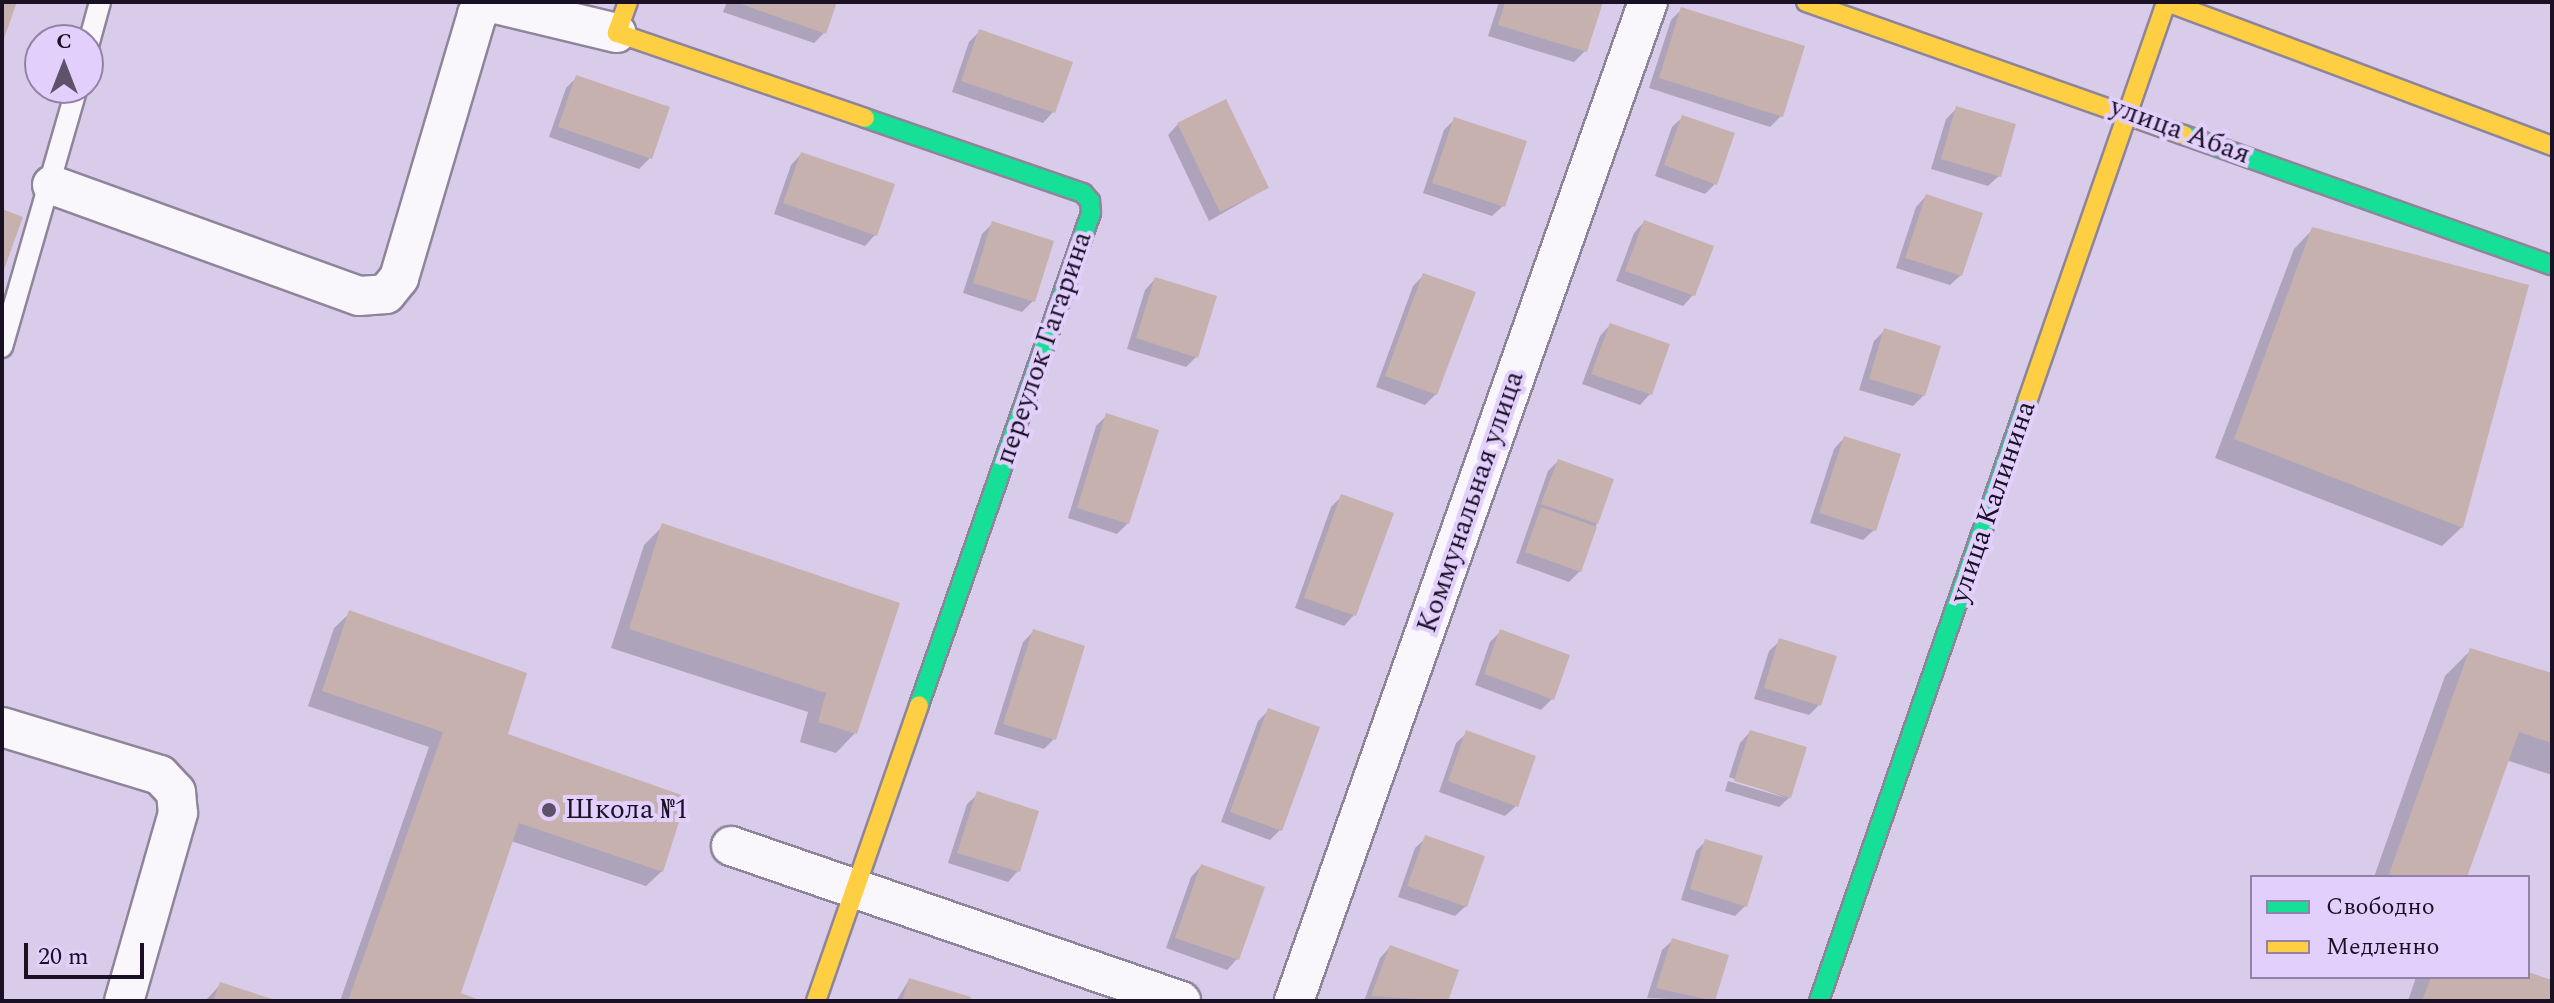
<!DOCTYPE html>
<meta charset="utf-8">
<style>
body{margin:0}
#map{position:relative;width:2554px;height:1003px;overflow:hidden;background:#d9ccea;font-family:Spectral,serif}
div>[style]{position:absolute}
.shadow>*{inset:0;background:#0003}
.building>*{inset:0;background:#c6b1ae}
.roads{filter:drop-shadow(2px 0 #8f859b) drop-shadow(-2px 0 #8f859b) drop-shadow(0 2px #8f859b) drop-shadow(0 -2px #8f859b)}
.lane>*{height:20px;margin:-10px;padding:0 10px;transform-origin:10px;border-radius:10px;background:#f9f7fc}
.street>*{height:38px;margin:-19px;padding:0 19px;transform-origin:19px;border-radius:19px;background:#f9f7fc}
.fast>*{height:18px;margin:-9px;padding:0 9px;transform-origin:9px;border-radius:9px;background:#16e098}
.slow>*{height:18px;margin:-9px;padding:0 9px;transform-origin:9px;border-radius:9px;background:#ffcf43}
.dots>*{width:22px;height:22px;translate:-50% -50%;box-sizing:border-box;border:4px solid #e2cffc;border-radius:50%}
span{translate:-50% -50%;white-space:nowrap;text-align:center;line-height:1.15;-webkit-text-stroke:8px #e2cffc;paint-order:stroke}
.street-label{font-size:28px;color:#1b1125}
.poi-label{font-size:28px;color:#1b1125}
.left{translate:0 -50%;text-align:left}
.frame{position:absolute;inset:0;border:4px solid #1b1125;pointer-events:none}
.legend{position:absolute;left:2250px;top:875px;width:280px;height:104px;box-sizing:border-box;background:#e2cffc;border:2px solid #9283a6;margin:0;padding:10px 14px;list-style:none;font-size:24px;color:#1b1125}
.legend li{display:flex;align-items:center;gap:16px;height:40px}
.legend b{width:40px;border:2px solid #9283a6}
.north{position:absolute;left:24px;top:24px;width:80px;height:80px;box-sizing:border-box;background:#e2cffc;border:2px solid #9283a6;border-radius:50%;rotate:0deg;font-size:22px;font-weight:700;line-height:32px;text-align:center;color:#1b1125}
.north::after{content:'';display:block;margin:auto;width:28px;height:36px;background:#5e526a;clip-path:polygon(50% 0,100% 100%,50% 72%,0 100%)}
.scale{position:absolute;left:24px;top:943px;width:120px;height:36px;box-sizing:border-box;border:4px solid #1b1125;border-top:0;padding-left:10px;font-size:24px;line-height:28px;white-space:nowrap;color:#1b1125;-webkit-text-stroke:6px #e2cffc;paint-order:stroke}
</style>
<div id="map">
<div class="shadow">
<i style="clip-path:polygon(727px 2px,835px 2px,824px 33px,814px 43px,723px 12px)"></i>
<i style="clip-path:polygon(1499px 2px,1601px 2px,1585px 51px,1574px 62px,1488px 36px)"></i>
<i style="clip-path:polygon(1682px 9px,1781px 116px,1770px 127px,1649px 88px,1671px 20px)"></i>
<i style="clip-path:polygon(980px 31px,1053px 112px,1043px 123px,952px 92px,969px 42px)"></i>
<i style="clip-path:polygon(576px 78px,650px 158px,639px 169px,549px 137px,566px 88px)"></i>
<i style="clip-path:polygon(1957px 108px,1999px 176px,1988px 186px,1931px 169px,1946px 119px)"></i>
<i style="clip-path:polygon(1683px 117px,1715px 184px,1705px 194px,1655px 176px,1672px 127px)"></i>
<i style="clip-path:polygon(1454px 120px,1503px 206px,1492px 216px,1423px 193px,1444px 130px)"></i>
<i style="clip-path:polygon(1178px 124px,1267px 188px,1209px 221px,1168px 135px)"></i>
<i style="clip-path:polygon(801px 154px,875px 235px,865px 246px,774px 214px,791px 165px)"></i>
<i style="clip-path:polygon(1926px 196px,1961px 275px,1950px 285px,1896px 268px,1916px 207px)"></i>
<i style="clip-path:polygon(1644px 222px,1693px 295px,1683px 306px,1616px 281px,1634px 233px)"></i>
<i style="clip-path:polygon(992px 224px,1033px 301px,1022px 312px,963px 293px,982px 234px)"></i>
<i style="clip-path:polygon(2313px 229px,2462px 527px,2442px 546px,2215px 458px,2294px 249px)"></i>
<i style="clip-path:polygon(1424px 275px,1436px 394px,1425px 405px,1376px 387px,1413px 286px)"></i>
<i style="clip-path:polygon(1155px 279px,1196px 357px,1186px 367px,1127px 349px,1145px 290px)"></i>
<i style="clip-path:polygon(1610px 325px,1650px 394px,1640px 405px,1582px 384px,1600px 336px)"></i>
<i style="clip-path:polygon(1884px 331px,1924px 395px,1913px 406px,1859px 390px,1874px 341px)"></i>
<i style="clip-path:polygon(1107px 415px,1128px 523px,1117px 534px,1068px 518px,1096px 426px)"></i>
<i style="clip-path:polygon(1844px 438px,1874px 530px,1863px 540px,1810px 523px,1834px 449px)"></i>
<i style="clip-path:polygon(1558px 461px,1597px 523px,1580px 571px,1569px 582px,1516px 563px,1548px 471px)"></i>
<i style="clip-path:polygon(1342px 496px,1354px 615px,1344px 626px,1295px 608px,1331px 507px)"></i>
<i style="clip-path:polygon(663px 526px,898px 604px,855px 733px,836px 753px,800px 742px,808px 712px,611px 648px,644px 545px)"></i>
<i style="clip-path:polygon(350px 613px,505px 735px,662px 871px,646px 886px,511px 841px,458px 994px,477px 1001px,340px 1001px,429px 747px,308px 706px,334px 628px)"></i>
<i style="clip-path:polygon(1034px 631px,1054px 739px,1044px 749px,994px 734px,1023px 642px)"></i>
<i style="clip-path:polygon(1501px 631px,1568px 656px,1552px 699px,1541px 710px,1475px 685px,1490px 642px)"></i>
<i style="clip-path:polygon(1780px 641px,1819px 705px,1809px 715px,1754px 699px,1769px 651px)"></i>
<i style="clip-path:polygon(2470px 651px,2552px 675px,2552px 775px,2506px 760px,2465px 877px,2374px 877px,2445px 676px)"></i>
<i style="clip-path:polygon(1269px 710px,1280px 830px,1270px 840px,1221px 822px,1258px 721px)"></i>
<i style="clip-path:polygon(1750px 732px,1790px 797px,1779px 807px,1725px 791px,1728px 781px,1786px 798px,1729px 777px,1740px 743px)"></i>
<i style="clip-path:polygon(1467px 733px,1516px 806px,1505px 816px,1439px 792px,1456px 743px)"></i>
<i style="clip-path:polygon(978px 794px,1018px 871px,1008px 882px,948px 863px,967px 804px)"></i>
<i style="clip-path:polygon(1426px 838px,1466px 906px,1455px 916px,1398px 897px,1415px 848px)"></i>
<i style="clip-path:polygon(1706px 841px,1745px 906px,1735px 916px,1681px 900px,1696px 851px)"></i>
<i style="clip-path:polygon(1201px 866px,1237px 959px,1227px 970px,1166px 948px,1191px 877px)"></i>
<i style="clip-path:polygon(1673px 940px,1726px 956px,1712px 1001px,1647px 998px,1662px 950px)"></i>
<i style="clip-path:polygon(1390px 947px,1457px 971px,1446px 1001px,1364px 1001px,1380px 958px)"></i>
<i style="clip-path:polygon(2528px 974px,2552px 982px,2552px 1001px,2408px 1001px,2416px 977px)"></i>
<i style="clip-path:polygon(909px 980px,968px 1001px,896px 1001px)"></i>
<i style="clip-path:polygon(220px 985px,270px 1001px,205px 1001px)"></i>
</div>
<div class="building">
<i style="clip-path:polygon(2px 2px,17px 2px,2px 44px)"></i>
<i style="clip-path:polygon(735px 2px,837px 2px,826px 34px)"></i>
<i style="clip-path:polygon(1505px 2px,1603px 2px,1587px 52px,1498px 25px)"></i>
<i style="clip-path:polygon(1681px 7px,1805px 46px,1783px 117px,1659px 78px)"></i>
<i style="clip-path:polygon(979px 29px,1073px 62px,1055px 113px,961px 81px)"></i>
<i style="clip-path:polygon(576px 75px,670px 107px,652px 159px,558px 127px)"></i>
<i style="clip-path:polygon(1226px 99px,1269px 188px,1220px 212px,1177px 123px)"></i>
<i style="clip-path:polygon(1956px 106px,2016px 124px,2001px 177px,1941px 159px)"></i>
<i style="clip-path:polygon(1682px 115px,1735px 133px,1717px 185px,1664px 165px)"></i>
<i style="clip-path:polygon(1454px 117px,1527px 141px,1505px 207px,1432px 183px)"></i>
<i style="clip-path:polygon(801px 152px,895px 184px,877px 236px,783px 203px)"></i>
<i style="clip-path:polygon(1926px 194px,1983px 213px,1962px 276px,1905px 258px)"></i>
<i style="clip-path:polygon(2px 209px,23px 217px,2px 275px)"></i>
<i style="clip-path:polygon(1644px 220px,1714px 246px,1695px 296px,1625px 271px)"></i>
<i style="clip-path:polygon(992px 221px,1054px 241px,1035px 302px,973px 283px)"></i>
<i style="clip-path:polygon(2312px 227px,2529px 285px,2463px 528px,2234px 439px)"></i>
<i style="clip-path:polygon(1423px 273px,1476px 292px,1437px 395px,1385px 376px)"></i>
<i style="clip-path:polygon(1155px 277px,1217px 296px,1198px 358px,1136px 338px)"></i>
<i style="clip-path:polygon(1610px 323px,1670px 344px,1652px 395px,1591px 374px)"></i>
<i style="clip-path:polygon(1884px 328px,1941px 346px,1925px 396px,1869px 379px)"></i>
<i style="clip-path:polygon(1106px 413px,1159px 430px,1129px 524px,1077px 508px)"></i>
<i style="clip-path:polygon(1844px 436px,1901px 454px,1876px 531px,1819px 513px)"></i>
<i style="clip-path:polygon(1558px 459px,1614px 479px,1598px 524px,1541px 504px)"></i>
<i style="clip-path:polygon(1341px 494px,1394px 513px,1356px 616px,1304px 598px)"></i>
<i style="clip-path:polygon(1541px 507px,1597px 527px,1581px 572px,1525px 552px)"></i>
<i style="clip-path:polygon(662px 523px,900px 603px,857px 734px,818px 722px,826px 693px,629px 629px)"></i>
<i style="clip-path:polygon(349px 610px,527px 673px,508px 734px,687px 797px,663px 872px,519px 823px,461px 993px,482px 1001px,348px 1001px,443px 732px,322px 691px)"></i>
<i style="clip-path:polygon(1033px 629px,1085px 646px,1056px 740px,1003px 724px)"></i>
<i style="clip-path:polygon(1500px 629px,1570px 655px,1554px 700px,1484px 674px)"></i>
<i style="clip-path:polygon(1779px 638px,1837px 656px,1821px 706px,1764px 688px)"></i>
<i style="clip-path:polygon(2470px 648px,2552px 673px,2552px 743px,2519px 732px,2467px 877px,2388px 877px)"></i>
<i style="clip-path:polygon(1268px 708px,1320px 727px,1282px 831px,1230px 812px)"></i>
<i style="clip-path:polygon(1466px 730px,1536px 756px,1518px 807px,1448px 781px)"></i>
<i style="clip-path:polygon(1750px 730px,1807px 747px,1791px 798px,1734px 781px)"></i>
<i style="clip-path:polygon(977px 791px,1039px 811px,1020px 872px,957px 853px)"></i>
<i style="clip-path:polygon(1425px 835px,1485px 856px,1467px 907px,1407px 886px)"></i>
<i style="clip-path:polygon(1705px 839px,1763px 856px,1747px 907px,1690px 889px)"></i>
<i style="clip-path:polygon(1201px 864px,1265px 887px,1239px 960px,1175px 938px)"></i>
<i style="clip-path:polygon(1672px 938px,1729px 955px,1715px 1001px,1656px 988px)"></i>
<i style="clip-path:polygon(1390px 945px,1459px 970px,1448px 1001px,1371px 996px)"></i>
<i style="clip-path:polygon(2528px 972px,2552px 980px,2552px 1001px,2422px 1001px,2431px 977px,2528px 977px)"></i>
<i style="clip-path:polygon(909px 978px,971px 997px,970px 1001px,902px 1001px)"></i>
<i style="clip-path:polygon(220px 982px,275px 1000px,275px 1001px,213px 1001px)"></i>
</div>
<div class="roads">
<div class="lane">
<i style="left:88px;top:46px;width:46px;rotate:-74.7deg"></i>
<i style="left:2px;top:347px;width:270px;rotate:-73.9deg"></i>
</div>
<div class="street">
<i style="left:52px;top:185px;width:326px;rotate:19.9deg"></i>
<i style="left:359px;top:296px;width:27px;rotate:-4deg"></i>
<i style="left:386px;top:294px;width:21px;rotate:-51deg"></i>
<i style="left:399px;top:278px;width:275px;rotate:-73.5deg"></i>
<i style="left:477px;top:14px;width:12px;rotate:-48deg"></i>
<i style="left:485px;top:5px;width:11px;rotate:-5deg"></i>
<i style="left:496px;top:4px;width:124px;rotate:13.5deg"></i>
<i style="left:2px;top:727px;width:165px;rotate:16.9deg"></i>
<i style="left:160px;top:775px;width:23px;rotate:47deg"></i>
<i style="left:176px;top:792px;width:21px;rotate:85deg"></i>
<i style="left:178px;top:813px;width:196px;rotate:106deg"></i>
<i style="left:731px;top:846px;width:476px;rotate:19deg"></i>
<i style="left:1294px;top:1001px;width:1060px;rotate:-70.49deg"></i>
</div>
<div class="fast">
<i style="left:865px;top:118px;width:231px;rotate:19deg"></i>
<i style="left:1083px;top:193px;width:11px;rotate:49deg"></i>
<i style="left:1090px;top:201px;width:12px;rotate:85deg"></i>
<i style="left:1091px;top:213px;width:521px;rotate:109.27deg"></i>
<i style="left:2184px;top:135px;width:390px;rotate:19.5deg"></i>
<i style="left:1819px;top:1001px;width:634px;rotate:-70.85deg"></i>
</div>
<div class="slow">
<i style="left:628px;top:2px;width:33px;rotate:110deg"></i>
<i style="left:617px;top:33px;width:262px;rotate:18.9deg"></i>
<i style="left:1806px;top:2px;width:401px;rotate:19.4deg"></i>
<i style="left:2167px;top:2px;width:411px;rotate:20.5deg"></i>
<i style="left:2027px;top:402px;width:423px;rotate:-70.8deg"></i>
<i style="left:816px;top:1001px;width:313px;rotate:-70.8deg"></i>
</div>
</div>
<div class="dots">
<i style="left:549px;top:810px;background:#5e526a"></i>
</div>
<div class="street-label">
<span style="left:2180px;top:131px;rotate:20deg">улица Абая</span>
<span style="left:1044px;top:348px;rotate:-71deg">переулок Гагарина</span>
<span style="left:1471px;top:502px;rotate:-71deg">Коммунальная улица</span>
<span style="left:1993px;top:502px;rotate:-71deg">улица Калинина</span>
</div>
<div class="poi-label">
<span class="left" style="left:565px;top:810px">Школа №1</span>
</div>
<div class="frame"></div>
<ul class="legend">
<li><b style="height:10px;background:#16e098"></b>Свободно</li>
<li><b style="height:10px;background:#ffcf43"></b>Медленно</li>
</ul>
<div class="north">С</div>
<div class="scale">20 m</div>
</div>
